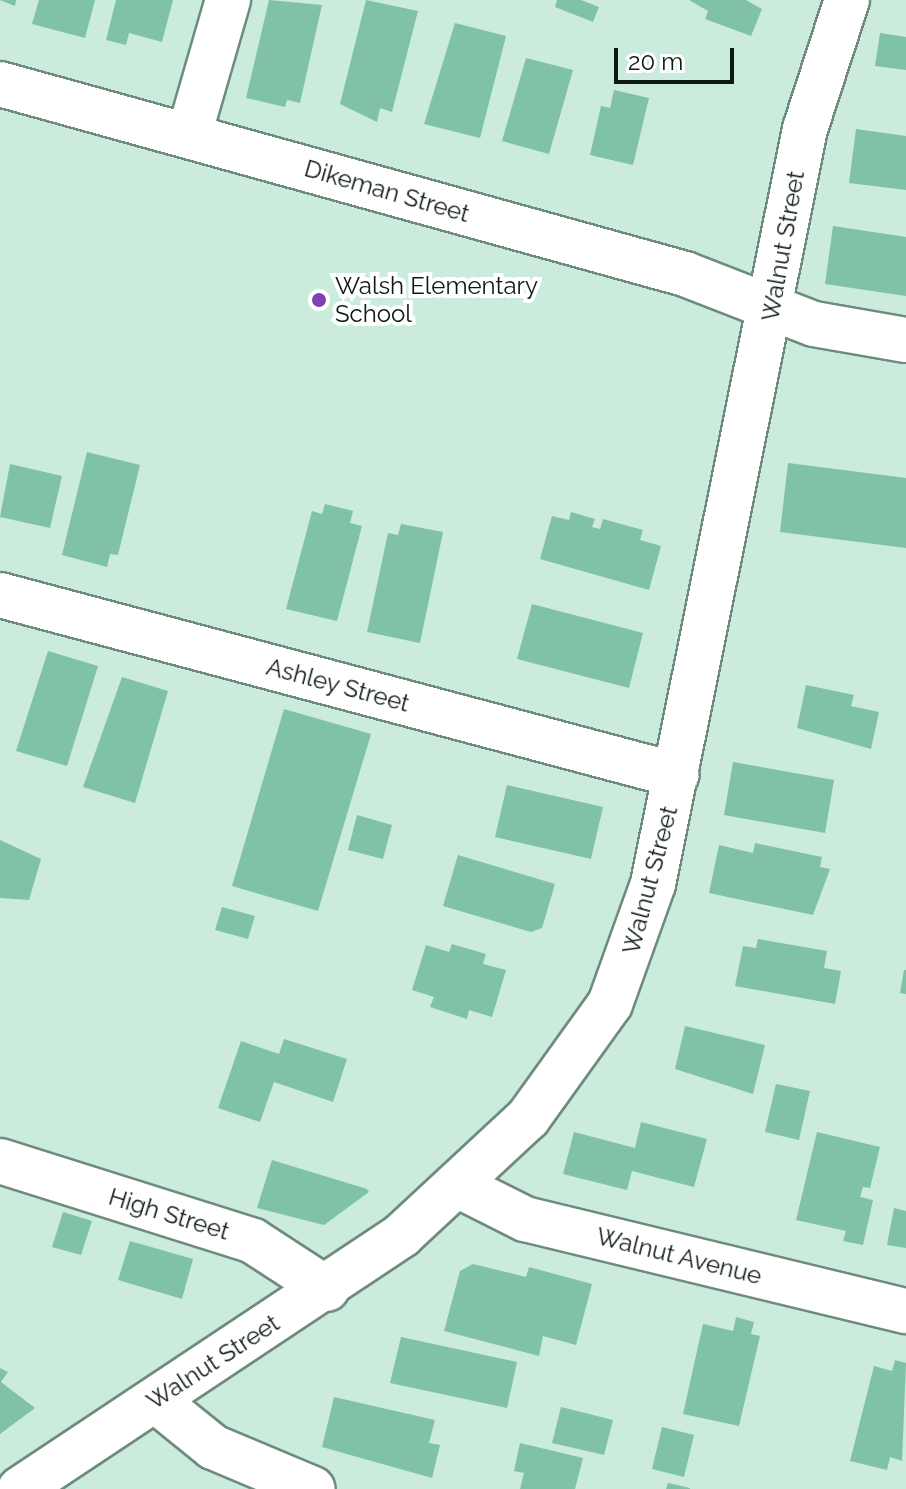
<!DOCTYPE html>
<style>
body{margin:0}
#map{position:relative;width:906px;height:1489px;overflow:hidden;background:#cbebdc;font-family:Raleway,sans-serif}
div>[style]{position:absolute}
.building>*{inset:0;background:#80c2a5}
.roads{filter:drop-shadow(2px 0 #6e8b7e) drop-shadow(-2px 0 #6e8b7e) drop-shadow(0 2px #6e8b7e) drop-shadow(0 -2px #6e8b7e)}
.minor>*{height:44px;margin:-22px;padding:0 22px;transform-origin:22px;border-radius:22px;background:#fff}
.major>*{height:44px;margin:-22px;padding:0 22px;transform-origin:22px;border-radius:22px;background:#fff}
.dots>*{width:22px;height:22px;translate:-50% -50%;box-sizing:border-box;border:4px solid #fff;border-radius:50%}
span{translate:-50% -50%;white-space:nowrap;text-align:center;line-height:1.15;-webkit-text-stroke:8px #fff;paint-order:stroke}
.street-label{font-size:24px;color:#0d1914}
.poi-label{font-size:24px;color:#0d1914}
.left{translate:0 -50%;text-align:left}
.scale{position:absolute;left:614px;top:48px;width:120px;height:36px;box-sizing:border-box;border:4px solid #0d1914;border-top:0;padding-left:10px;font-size:24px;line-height:28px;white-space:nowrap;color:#0d1914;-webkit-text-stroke:6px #fff;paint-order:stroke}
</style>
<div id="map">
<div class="building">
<i style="clip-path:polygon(0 0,16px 0,15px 6px)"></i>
<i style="clip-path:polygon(39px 0,95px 0,85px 38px,32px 24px)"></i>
<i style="clip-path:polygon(116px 0,173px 0,162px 42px,129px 33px,126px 45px,106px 40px)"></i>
<i style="clip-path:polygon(269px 0,322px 5px,300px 103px,287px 100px,285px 107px,246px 98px)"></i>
<i style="clip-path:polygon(366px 0,418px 11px,392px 112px,380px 108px,377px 122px,340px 104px)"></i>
<i style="clip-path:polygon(557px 0,581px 0,599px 7px,593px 22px,555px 7px)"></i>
<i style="clip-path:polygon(689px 0,746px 0,762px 9px,751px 36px,705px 19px,708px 11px)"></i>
<i style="clip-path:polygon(455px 23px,506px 36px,480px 138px,424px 124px)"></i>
<i style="clip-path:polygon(880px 33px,906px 37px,906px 70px,875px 66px)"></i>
<i style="clip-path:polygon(526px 58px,573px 70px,549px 154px,502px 141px)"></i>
<i style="clip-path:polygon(614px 90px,649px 98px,633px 165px,590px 155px,601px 106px,610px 108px)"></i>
<i style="clip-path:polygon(856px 129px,906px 136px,906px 190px,849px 183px)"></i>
<i style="clip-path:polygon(833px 226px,906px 237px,906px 296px,825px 284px)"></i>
<i style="clip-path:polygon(87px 452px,140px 465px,118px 555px,110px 554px,107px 567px,62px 555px)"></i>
<i style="clip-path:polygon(788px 463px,906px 478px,906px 548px,780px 532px)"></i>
<i style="clip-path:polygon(10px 464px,62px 476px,50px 528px,0 517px)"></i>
<i style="clip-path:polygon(325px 504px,353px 511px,350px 523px,362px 526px,337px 621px,286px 609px,312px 511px,322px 514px)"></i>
<i style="clip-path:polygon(571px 512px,595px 519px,592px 527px,600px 529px,603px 519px,643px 530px,640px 540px,661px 546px,649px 590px,540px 559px,552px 516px,569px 520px)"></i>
<i style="clip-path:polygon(401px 524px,443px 532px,420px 643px,367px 632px,388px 533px,398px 535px)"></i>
<i style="clip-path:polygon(532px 604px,643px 633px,629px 688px,517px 659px)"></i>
<i style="clip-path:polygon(48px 651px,98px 666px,67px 766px,16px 751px)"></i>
<i style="clip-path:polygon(122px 677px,168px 691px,135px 803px,83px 787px)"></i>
<i style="clip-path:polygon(806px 685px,854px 695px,851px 706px,879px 712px,871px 749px,797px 728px)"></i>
<i style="clip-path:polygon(284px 709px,371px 734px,318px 911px,232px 886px)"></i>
<i style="clip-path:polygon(733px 762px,834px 780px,825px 833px,724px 815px)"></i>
<i style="clip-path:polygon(507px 785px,603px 807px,591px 859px,495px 837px)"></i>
<i style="clip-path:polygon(357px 815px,392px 825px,383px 859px,348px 850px)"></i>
<i style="clip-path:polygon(0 840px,41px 859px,29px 900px,0 898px)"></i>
<i style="clip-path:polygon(755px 843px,822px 857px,820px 867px,830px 869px,813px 915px,709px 893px,719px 845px,753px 853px)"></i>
<i style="clip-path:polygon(458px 855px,555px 884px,542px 928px,531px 932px,443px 906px)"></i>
<i style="clip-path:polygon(222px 907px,255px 916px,248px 939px,215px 930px)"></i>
<i style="clip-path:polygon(758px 939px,827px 951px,824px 968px,841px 971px,835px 1004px,735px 986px,743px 946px,756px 948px)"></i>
<i style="clip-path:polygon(452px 944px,486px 954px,483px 964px,506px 970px,492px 1017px,469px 1010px,467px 1019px,430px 1007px,434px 997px,412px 990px,426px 945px,449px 952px)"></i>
<i style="clip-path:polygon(904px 970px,906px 970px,906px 994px,900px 993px)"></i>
<i style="clip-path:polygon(685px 1026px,765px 1045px,753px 1094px,675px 1069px)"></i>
<i style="clip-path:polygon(284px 1039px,347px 1059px,333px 1102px,274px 1082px,260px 1122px,218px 1108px,241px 1041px,279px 1054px)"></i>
<i style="clip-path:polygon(776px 1084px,810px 1091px,799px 1140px,765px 1132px)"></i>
<i style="clip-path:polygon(641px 1122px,707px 1139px,694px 1187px,632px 1171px,627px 1190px,563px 1174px,574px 1132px,635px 1148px)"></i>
<i style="clip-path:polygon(817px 1132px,880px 1147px,870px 1188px,863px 1187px,860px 1197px,873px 1200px,863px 1245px,843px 1241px,846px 1231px,796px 1220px)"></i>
<i style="clip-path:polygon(272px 1160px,367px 1189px,369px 1192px,324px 1225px,257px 1208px)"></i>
<i style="clip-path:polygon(894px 1208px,906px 1211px,906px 1248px,887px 1245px)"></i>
<i style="clip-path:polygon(63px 1212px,92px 1221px,81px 1255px,52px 1247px)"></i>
<i style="clip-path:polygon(130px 1241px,193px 1259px,182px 1299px,118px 1280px)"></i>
<i style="clip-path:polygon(473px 1264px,526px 1277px,529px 1267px,592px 1284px,576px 1345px,543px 1336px,539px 1356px,444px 1331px,460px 1271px)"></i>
<i style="clip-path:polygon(736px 1317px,754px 1322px,751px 1334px,760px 1336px,739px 1426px,683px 1414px,703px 1324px,733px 1331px)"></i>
<i style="clip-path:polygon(401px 1337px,517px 1362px,507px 1408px,390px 1383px)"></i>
<i style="clip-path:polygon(895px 1360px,906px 1363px,902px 1461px,890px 1457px,887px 1470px,850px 1461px,874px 1366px,892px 1371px)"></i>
<i style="clip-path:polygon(0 1368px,8px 1372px,1px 1382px,35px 1408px,0 1434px)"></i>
<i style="clip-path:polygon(334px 1397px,435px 1420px,429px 1443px,440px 1445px,432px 1478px,322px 1447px)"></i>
<i style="clip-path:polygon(561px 1407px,613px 1420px,604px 1455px,552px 1443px)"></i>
<i style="clip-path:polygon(662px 1427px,694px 1435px,684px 1477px,652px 1469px)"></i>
<i style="clip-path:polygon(520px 1443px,583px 1458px,575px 1489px,520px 1489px,524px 1473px,514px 1471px)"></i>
<i style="clip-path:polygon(668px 1483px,690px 1488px,690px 1489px,666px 1489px)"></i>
</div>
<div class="roads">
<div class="minor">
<i style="left:0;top:84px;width:711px;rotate:15.5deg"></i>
<i style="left:685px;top:274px;width:138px;rotate:21.2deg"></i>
<i style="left:814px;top:324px;width:93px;rotate:9.9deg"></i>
<i style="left:189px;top:135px;width:141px;rotate:-73.9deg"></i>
<i style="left:0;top:595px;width:700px;rotate:14.91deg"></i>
<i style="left:0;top:1161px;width:265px;rotate:17.5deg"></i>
<i style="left:253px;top:1241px;width:88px;rotate:33deg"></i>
<i style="left:459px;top:1186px;width:74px;rotate:26.6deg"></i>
<i style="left:525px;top:1219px;width:392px;rotate:13.6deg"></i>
<i style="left:155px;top:1400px;width:75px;rotate:39deg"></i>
<i style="left:213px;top:1447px;width:108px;rotate:22.8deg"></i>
</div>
<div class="major">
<i style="left:20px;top:1489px;width:459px;rotate:-33.6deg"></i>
<i style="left:402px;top:1235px;width:172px;rotate:-42.9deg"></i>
<i style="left:528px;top:1118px;width:140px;rotate:-54.3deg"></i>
<i style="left:610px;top:1004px;width:127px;rotate:-70.3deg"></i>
<i style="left:653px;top:884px;width:770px;rotate:-78.62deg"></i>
<i style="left:805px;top:129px;width:136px;rotate:-72deg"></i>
</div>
</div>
<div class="dots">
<i style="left:319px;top:300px;background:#7f41b6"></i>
</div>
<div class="street-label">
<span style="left:387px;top:191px;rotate:16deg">Dikeman Street</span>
<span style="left:783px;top:246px;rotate:-80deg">Walnut Street</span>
<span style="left:338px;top:685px;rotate:15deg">Ashley Street</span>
<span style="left:650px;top:880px;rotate:-75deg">Walnut Street</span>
<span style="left:169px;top:1214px;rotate:17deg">High Street</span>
<span style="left:679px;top:1256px;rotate:14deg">Walnut Avenue</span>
<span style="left:213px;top:1362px;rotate:-33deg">Walnut Street</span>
</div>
<div class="poi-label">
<span class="left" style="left:335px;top:300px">Walsh Elementary<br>School</span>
</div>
<div class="scale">20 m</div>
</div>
